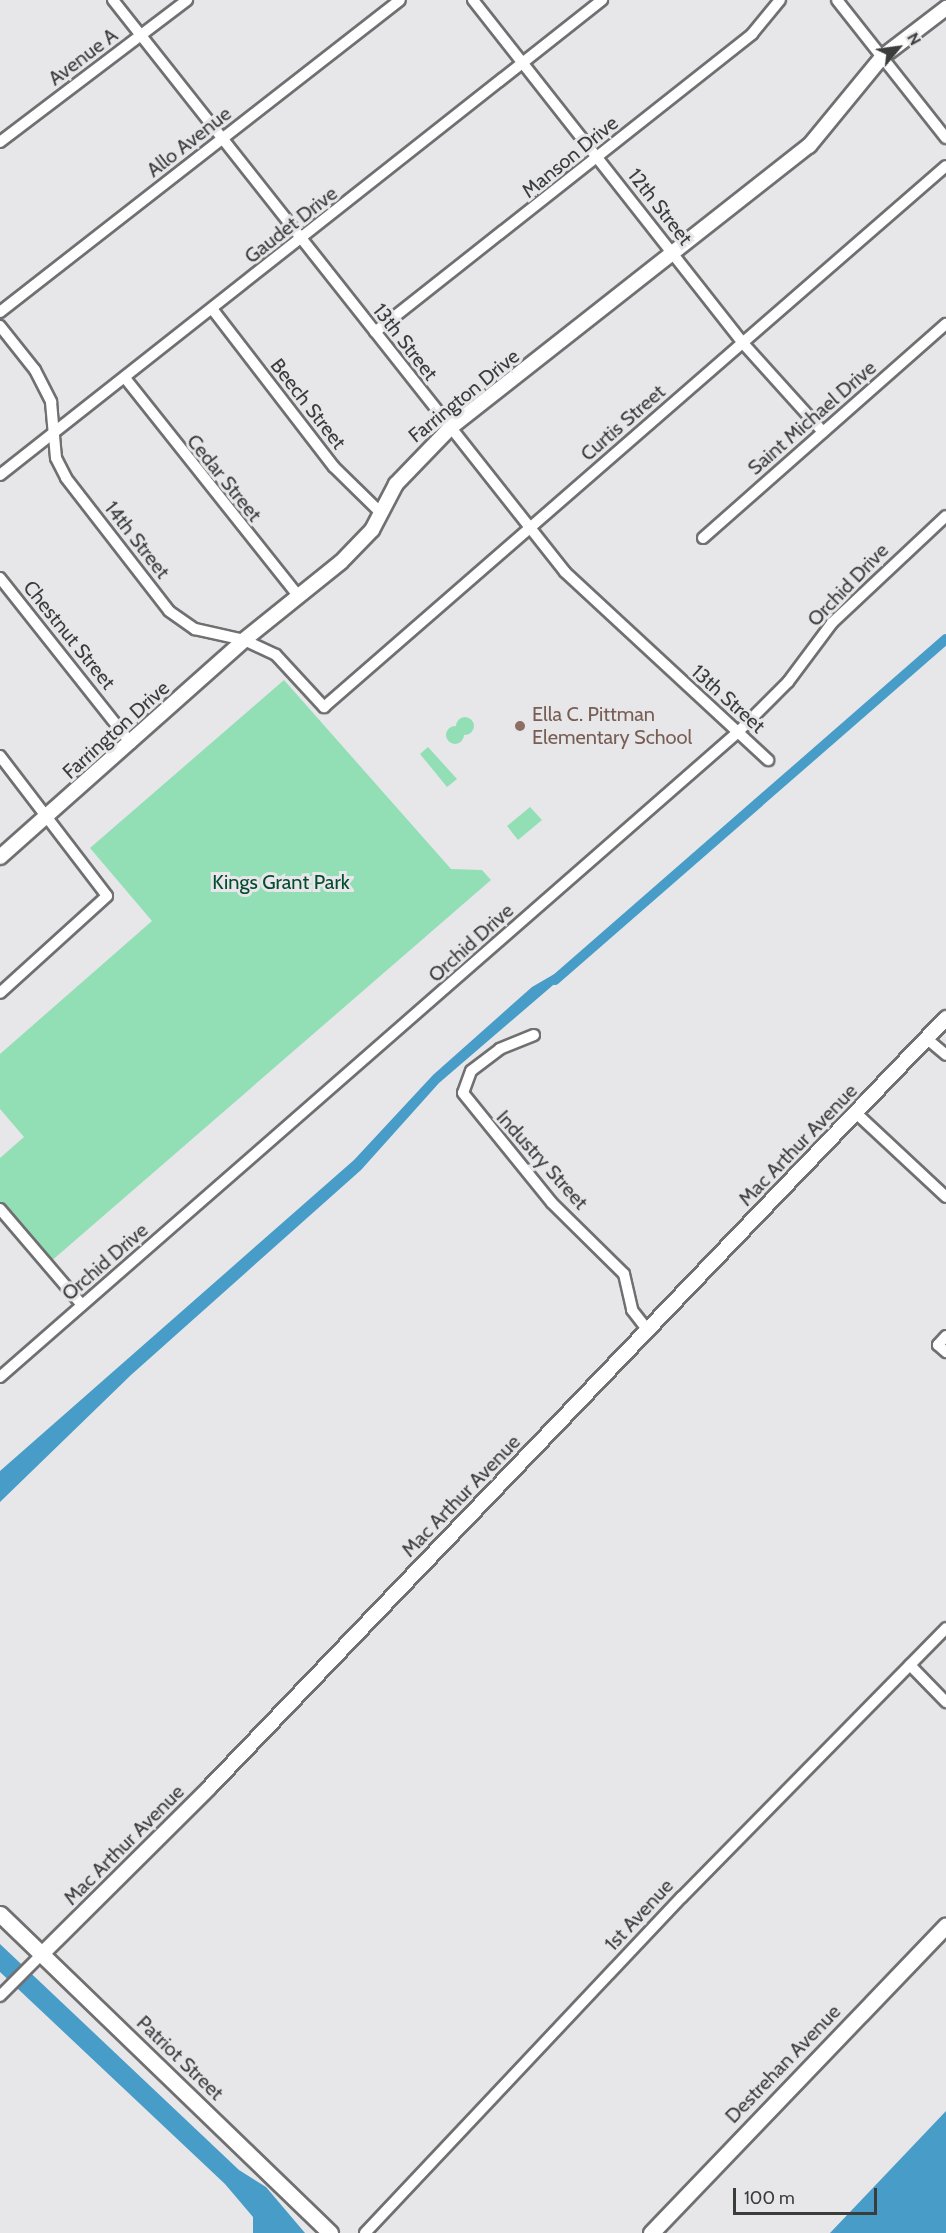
<!DOCTYPE html>
<style>
body{margin:0}
#map{position:relative;width:946px;height:2233px;overflow:hidden;background:#e7e7e9;font-family:Cabin,sans-serif}
div>[style]{position:absolute}
.green>*{inset:0;background:#92dfb6}
.round{border-radius:50%}
.water>*{inset:0;background:#479dc7}
.canal>*{height:10px;margin:-5px;padding:0 5px;transform-origin:5px;border-radius:5px;background:#479dc7}
.roads{filter:drop-shadow(2px 0 #707072) drop-shadow(-2px 0 #707072) drop-shadow(0 2px #707072) drop-shadow(0 -2px #707072)}
.minor>*{height:10px;margin:-5px;padding:0 5px;transform-origin:5px;border-radius:5px;background:#fff}
.tertiary>*{height:14px;margin:-7px;padding:0 7px;transform-origin:7px;border-radius:7px;background:#fff}
.secondary>*{height:15px;margin:-7.5px;padding:0 7.5px;transform-origin:7.5px;border-radius:7.5px;background:#fff}
.dots>*{width:16px;height:16px;translate:-50% -50%;box-sizing:border-box;border:3px solid #e7e7e9;border-radius:50%}
span{translate:-50% -50%;white-space:nowrap;text-align:center;line-height:1.15;-webkit-text-stroke:6px #e7e7e9;paint-order:stroke}
.street-label{font-size:20px;color:#3b3c3c}
.education-label{font-size:20px;color:#785e54}
.left{translate:0 -50%;text-align:left}
.park-label{font-size:20px;color:#054b30}
.north{position:absolute;left:868px;top:18px;width:60px;height:60px;-webkit-text-stroke:4px #e7e7e9;paint-order:stroke;rotate:61deg;font-size:16px;font-weight:700;line-height:24px;text-align:center;color:#3b3c3c}
.north::after{content:'';display:block;margin:auto;width:21px;height:27px;background:#3b3c3c;clip-path:polygon(50% 0,100% 100%,50% 72%,0 100%)}
.scale{position:absolute;left:733px;top:2188px;width:144px;height:27px;box-sizing:border-box;border:3px solid #3b3c3c;border-top:0;padding-left:8px;font-size:18px;line-height:21px;white-space:nowrap;color:#3b3c3c;-webkit-text-stroke:4px #e7e7e9;paint-order:stroke}
</style>
<div id="map">
<div class="green">
<i style="clip-path:polygon(284px 680px,451px 869px,482px 870px,491px 880px,49px 1263px,0 1209px,0 1158px,24px 1137px,0 1109px,0 1054px,152px 921px,90px 848px)"></i>
<i class="round" style="left:456px;top:717px;width:18px;height:18px"></i>
<i class="round" style="left:446px;top:726px;width:18px;height:18px"></i>
<i style="clip-path:polygon(428px 747px,457px 779px,447px 787px,420px 754px)"></i>
<i style="clip-path:polygon(530px 807px,542px 820px,518px 840px,507px 826px)"></i>
</div>
<div class="water">
<i style="clip-path:polygon(563px 969px,566px 974px,439px 1083px,361px 1170px,131px 1375px,0 1502px,0 1471px,354px 1160px,433px 1075px,532px 987px)"></i>
<i style="clip-path:polygon(0 1944px,239px 2170px,266px 2187px,305px 2233px,253px 2233px,253px 2217px,225px 2184px,0 1972px)"></i>
<i style="clip-path:polygon(946px 2111px,946px 2233px,830px 2233px)"></i>
</div>
<div class="canal">
<i style="left:555px;top:980px;width:519px;rotate:-41.09deg"></i>
</div>
<div class="roads">
<div class="minor">
<i style="left:113px;top:0;width:729px;rotate:51.68deg"></i>
<i style="left:565px;top:572px;width:277px;rotate:42.8deg"></i>
<i style="left:473px;top:0;width:435px;rotate:51.8deg"></i>
<i style="left:742px;top:342px;width:121px;rotate:48deg"></i>
<i style="left:837px;top:0;width:176px;rotate:51.7deg"></i>
<i style="left:0;top:142px;width:235px;rotate:-37.2deg"></i>
<i style="left:213px;top:310px;width:198px;rotate:52.4deg"></i>
<i style="left:334px;top:467px;width:67px;rotate:44.4deg"></i>
<i style="left:0;top:312px;width:507px;rotate:-37.95deg"></i>
<i style="left:0;top:326px;width:56px;rotate:51.5deg"></i>
<i style="left:35px;top:370px;width:36px;rotate:63deg"></i>
<i style="left:51px;top:402px;width:56px;rotate:84.9deg"></i>
<i style="left:56px;top:458px;width:22px;rotate:63deg"></i>
<i style="left:66px;top:478px;width:168px;rotate:52.2deg"></i>
<i style="left:169px;top:611px;width:32px;rotate:35deg"></i>
<i style="left:195px;top:629px;width:50px;rotate:12.7deg"></i>
<i style="left:244px;top:640px;width:35px;rotate:25deg"></i>
<i style="left:276px;top:655px;width:71px;rotate:47.3deg"></i>
<i style="left:324px;top:707px;width:824px;rotate:-41.02deg"></i>
<i style="left:375px;top:332px;width:481px;rotate:-38.3deg"></i>
<i style="left:752px;top:34px;width:44px;rotate:-50.5deg"></i>
<i style="left:125px;top:378px;width:280px;rotate:51.5deg"></i>
<i style="left:0;top:475px;width:767px;rotate:-38.27deg"></i>
<i style="left:703px;top:538px;width:324px;rotate:-41.4deg"></i>
<i style="left:0;top:578px;width:211px;rotate:51.6deg"></i>
<i style="left:0;top:756px;width:176px;rotate:52.6deg"></i>
<i style="left:107px;top:896px;width:144px;rotate:137.8deg"></i>
<i style="left:534px;top:1035px;width:37px;rotate:158deg"></i>
<i style="left:500px;top:1049px;width:36px;rotate:143deg"></i>
<i style="left:471px;top:1071px;width:23px;rotate:110deg"></i>
<i style="left:463px;top:1093px;width:141px;rotate:51deg"></i>
<i style="left:552px;top:1203px;width:101px;rotate:44.6deg"></i>
<i style="left:624px;top:1274px;width:37px;rotate:77deg"></i>
<i style="left:632px;top:1310px;width:24px;rotate:52deg"></i>
<i style="left:926px;top:1038px;width:26px;rotate:40deg"></i>
<i style="left:856px;top:1113px;width:123px;rotate:43deg"></i>
<i style="left:0;top:1209px;width:126px;rotate:49.5deg"></i>
<i style="left:946px;top:1336px;width:12px;rotate:132deg"></i>
<i style="left:938px;top:1345px;width:11px;rotate:41deg"></i>
<i style="left:0;top:1377px;width:980px;rotate:-41.15deg"></i>
<i style="left:738px;top:732px;width:71px;rotate:-45deg"></i>
<i style="left:788px;top:682px;width:74px;rotate:-53.3deg"></i>
<i style="left:832px;top:623px;width:156px;rotate:-43.2deg"></i>
<i style="left:910px;top:1665px;width:52px;rotate:45.8deg"></i>
<i style="left:0;top:1996px;width:61px;rotate:-45deg"></i>
<i style="left:365px;top:2233px;width:462px;rotate:-46.7deg"></i>
<i style="left:682px;top:1897px;width:377px;rotate:-45.5deg"></i>
</div>
<div class="tertiary">
<i style="left:0;top:857px;width:327px;rotate:-41.6deg"></i>
<i style="left:244px;top:640px;width:124px;rotate:-38.8deg"></i>
<i style="left:341px;top:562px;width:45px;rotate:-45.9deg"></i>
<i style="left:372px;top:530px;width:52px;rotate:-62.4deg"></i>
<i style="left:396px;top:484px;width:78px;rotate:-46deg"></i>
<i style="left:450px;top:428px;width:457px;rotate:-38.2deg"></i>
<i style="left:809px;top:146px;width:115px;rotate:-50.6deg"></i>
<i style="left:882px;top:57px;width:81px;rotate:-37.4deg"></i>
<i style="left:43px;top:1953px;width:234px;rotate:-44.8deg"></i>
<i style="left:209px;top:1788px;width:1066px;rotate:-46.25deg"></i>
</div>
<div class="secondary">
<i style="left:0;top:1914px;width:459px;rotate:44deg"></i>
<i style="left:651px;top:2233px;width:426px;rotate:-46.2deg"></i>
</div>
</div>
<div class="dots">
<i style="left:520px;top:726px;background:#8d6e63"></i>
</div>
<div class="street-label">
<span style="left:83px;top:57px;rotate:-37deg">Avenue A</span>
<span style="left:189px;top:142px;rotate:-38deg">Allo Avenue</span>
<span style="left:570px;top:157px;rotate:-39deg">Manson Drive</span>
<span style="left:660px;top:207px;rotate:52deg">12th Street</span>
<span style="left:291px;top:225px;rotate:-38deg">Gaudet Drive</span>
<span style="left:405px;top:342px;rotate:52deg">13th Street</span>
<span style="left:464px;top:396px;rotate:-39deg">Farrington Drive</span>
<span style="left:308px;top:404px;rotate:52deg">Beech Street</span>
<span style="left:812px;top:418px;rotate:-41deg">Saint Michael Drive</span>
<span style="left:623px;top:423px;rotate:-41deg">Curtis Street</span>
<span style="left:224px;top:478px;rotate:51deg">Cedar Street</span>
<span style="left:137px;top:540px;rotate:52deg">14th Street</span>
<span style="left:848px;top:585px;rotate:-46deg">Orchid Drive</span>
<span style="left:69px;top:635px;rotate:51deg">Chestnut Street</span>
<span style="left:728px;top:699px;rotate:42deg">13th Street</span>
<span style="left:116px;top:730px;rotate:-42deg">Farrington Drive</span>
<span style="left:471px;top:943px;rotate:-42deg">Orchid Drive</span>
<span style="left:798px;top:1145px;rotate:-46deg">Mac Arthur Avenue</span>
<span style="left:542px;top:1160px;rotate:48deg">Industry Street</span>
<span style="left:105px;top:1262px;rotate:-41deg">Orchid Drive</span>
<span style="left:461px;top:1496px;rotate:-46deg">Mac Arthur Avenue</span>
<span style="left:124px;top:1845px;rotate:-45deg">Mac Arthur Avenue</span>
<span style="left:639px;top:1915px;rotate:-47deg">1st Avenue</span>
<span style="left:180px;top:2058px;rotate:44deg">Patriot Street</span>
<span style="left:783px;top:2064px;rotate:-46deg">Destrehan Avenue</span>
</div>
<div class="education-label">
<span class="left" style="left:532px;top:726px">Ella C. Pittman<br>Elementary School</span>
</div>
<div class="park-label">
<span style="left:281px;top:882px">Kings Grant Park</span>
</div>
<div class="north">N</div>
<div class="scale">100 m</div>
</div>
